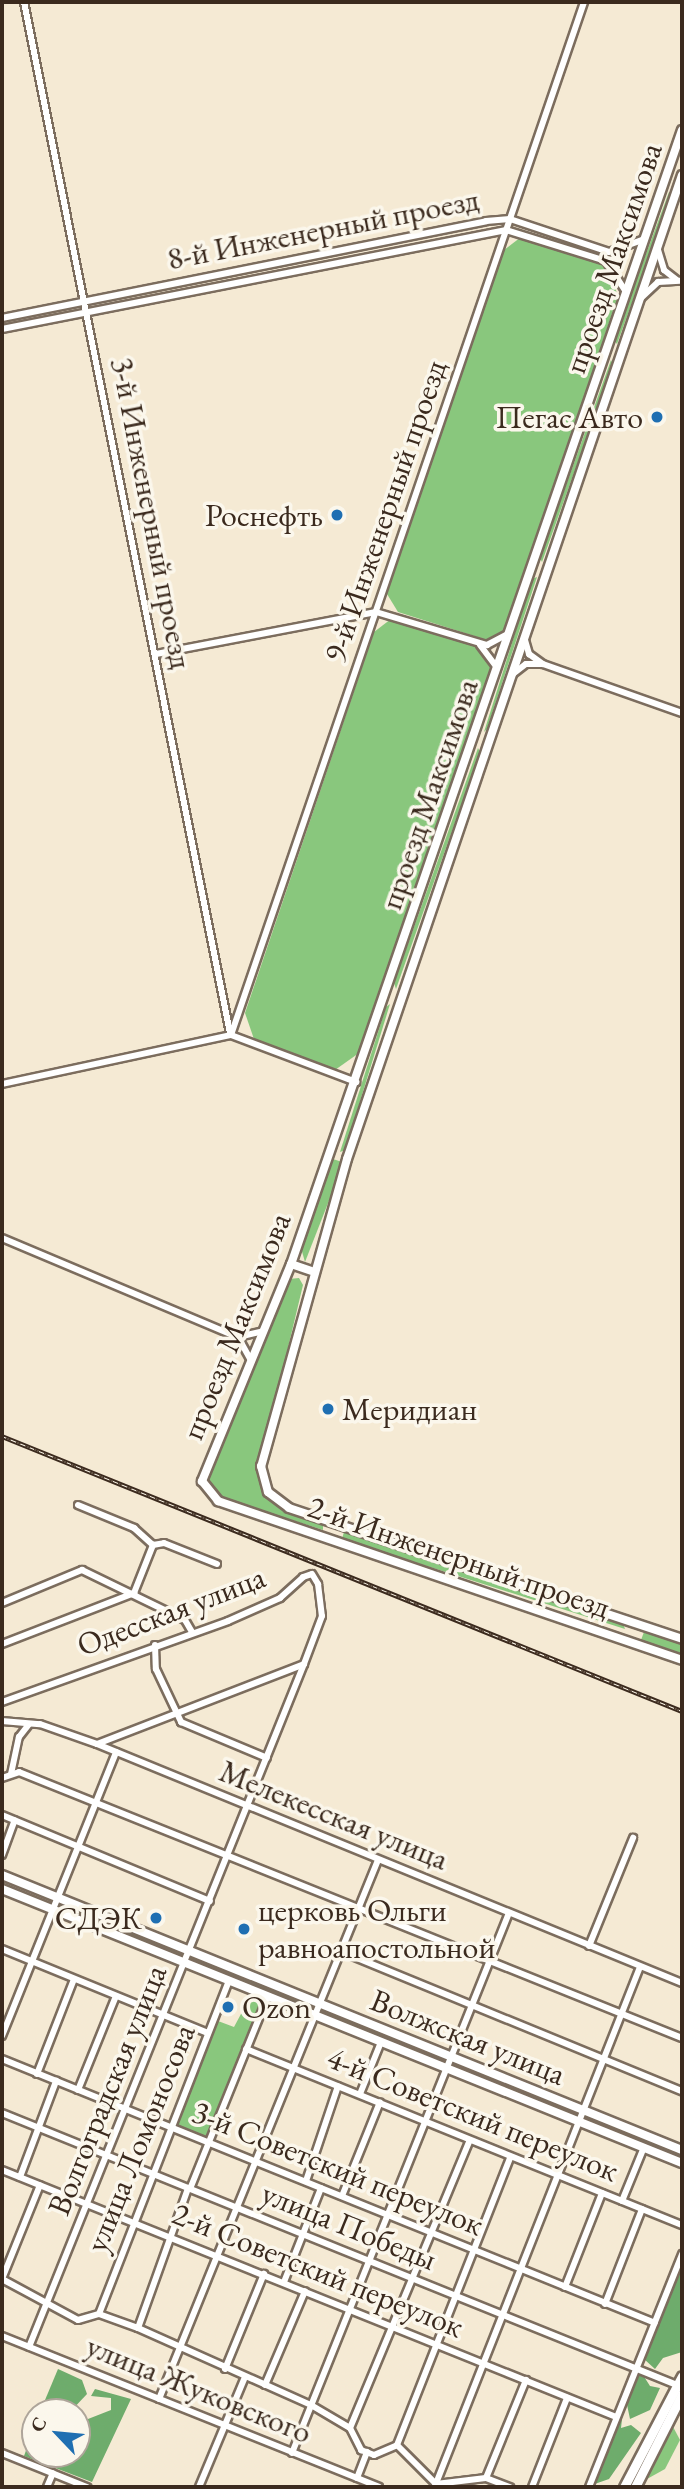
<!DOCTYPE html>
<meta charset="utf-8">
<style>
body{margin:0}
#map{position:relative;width:684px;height:2489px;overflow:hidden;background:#f5ead4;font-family:"EB Garamond",serif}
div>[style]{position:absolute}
.green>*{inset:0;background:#89c77d}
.forest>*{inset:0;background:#6eac6c}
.roads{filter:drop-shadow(2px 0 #7c6d5e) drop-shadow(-2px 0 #7c6d5e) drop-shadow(0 2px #7c6d5e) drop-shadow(0 -2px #7c6d5e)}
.minor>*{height:6px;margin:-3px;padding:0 3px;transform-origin:3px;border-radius:3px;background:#fff}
.major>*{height:8px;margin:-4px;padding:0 4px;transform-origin:4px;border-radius:4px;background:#fff}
.highway>*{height:9px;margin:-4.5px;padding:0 4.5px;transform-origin:4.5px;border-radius:4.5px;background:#fff}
.rail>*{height:4.5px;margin-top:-2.25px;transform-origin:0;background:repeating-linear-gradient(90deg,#fbf7ec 0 5px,#3b2a1e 0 10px);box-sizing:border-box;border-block:2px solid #3b2a1e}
.dots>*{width:19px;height:19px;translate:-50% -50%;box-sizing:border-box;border:4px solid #fbf7ec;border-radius:50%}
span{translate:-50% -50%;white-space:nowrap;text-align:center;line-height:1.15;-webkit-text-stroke:7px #fbf7ec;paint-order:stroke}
.street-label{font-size:32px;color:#3b2a1e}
.poi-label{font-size:32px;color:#3b2a1e}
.right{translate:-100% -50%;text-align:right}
.left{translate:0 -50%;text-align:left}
.frame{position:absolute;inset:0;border:4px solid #3b2a1e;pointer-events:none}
.north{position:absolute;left:21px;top:2398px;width:70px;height:70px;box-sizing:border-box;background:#fbf7ec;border:2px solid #aea59a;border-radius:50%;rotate:296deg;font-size:19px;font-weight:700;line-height:28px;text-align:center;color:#3b2a1e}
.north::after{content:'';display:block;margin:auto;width:24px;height:32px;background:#1f6fb2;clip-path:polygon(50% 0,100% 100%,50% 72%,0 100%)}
</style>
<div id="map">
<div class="green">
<i style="clip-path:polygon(669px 192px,671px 195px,617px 344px,614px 340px)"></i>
<i style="clip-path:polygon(521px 237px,607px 266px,618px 296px,504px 633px,490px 641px,398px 612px,387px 594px,504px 250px)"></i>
<i style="clip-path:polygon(611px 360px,613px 364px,542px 562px,540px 558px)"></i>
<i style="clip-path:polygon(537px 577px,487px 729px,484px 732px,532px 579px)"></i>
<i style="clip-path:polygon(391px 619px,480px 648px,493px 664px,359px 1053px,335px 1070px,255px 1042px,245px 1013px,374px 632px)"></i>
<i style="clip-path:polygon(478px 748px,480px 752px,396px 989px,394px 983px)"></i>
<i style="clip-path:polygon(390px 1004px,345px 1150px,340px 1152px,386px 1007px)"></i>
<i style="clip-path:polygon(333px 1159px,342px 1162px,341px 1170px,305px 1262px,301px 1248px)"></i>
<i style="clip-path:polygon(299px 1278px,303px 1285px,258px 1473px,274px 1504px,323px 1524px,323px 1530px,220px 1497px,205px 1479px,289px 1279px)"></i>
<i style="clip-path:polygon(344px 1532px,623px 1624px,625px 1629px,342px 1539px)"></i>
<i style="clip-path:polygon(644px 1632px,682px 1644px,682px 1654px,641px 1640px)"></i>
<i style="clip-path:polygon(249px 1999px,263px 2005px,209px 2139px,176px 2125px,218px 2021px,234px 2027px)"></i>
<i style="clip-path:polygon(671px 2423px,680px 2440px,665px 2469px,647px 2479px)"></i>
</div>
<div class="forest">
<i style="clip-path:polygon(59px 1902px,187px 1954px,184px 1960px,56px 1909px)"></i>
<i style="clip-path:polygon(192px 1956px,314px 2004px,311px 2010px,189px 1961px)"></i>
<i style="clip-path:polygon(324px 2009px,446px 2059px,443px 2065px,321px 2015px)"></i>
<i style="clip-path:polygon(454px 2062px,576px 2111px,573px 2117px,451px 2068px)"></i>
<i style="clip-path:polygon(586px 2115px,682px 2153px,682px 2160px,584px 2120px)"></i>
<i style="clip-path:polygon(682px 2249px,682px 2352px,663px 2358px,655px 2369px,644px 2359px)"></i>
<i style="clip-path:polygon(58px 2369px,82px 2380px,87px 2394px,70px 2412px,40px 2412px)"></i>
<i style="clip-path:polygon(643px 2375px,650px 2386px,660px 2388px,650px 2410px,630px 2419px,626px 2400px,635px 2376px)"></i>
<i style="clip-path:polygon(95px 2389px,131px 2399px,92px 2482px,24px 2456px,35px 2425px,35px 2454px,77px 2454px,88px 2419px,111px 2410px,111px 2398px,91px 2396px)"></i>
<i style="clip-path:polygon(623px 2410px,621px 2428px,631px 2425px,641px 2433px,609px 2479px,586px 2487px)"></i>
</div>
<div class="roads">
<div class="minor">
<i style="left:24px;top:2px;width:1051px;rotate:78.7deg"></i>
<i style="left:658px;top:250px;width:21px;rotate:73deg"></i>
<i style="left:664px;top:270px;width:16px;rotate:38deg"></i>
<i style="left:642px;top:297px;width:22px;rotate:-43deg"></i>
<i style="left:658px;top:282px;width:22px;rotate:-3deg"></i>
<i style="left:2px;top:318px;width:494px;rotate:-11.3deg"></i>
<i style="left:486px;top:221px;width:24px;rotate:-5deg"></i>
<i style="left:510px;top:219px;width:104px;rotate:18.4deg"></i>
<i style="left:609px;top:252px;width:37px;rotate:-20deg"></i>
<i style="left:2px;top:329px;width:514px;rotate:-11.11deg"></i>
<i style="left:506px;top:230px;width:105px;rotate:17.2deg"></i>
<i style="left:606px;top:261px;width:37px;rotate:57deg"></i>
<i style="left:525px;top:640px;width:15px;rotate:74deg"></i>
<i style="left:529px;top:654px;width:17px;rotate:36deg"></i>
<i style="left:543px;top:664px;width:147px;rotate:19.4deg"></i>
<i style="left:480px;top:645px;width:26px;rotate:53deg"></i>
<i style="left:156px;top:654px;width:224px;rotate:-10.8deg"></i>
<i style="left:376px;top:612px;width:116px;rotate:16.6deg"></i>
<i style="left:487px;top:645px;width:21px;rotate:-28deg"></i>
<i style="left:513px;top:674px;width:16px;rotate:-38deg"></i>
<i style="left:526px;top:664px;width:15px"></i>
<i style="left:231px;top:1035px;width:1092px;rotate:-71.13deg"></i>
<i style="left:231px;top:1035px;width:134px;rotate:20.6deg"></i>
<i style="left:2px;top:1084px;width:234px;rotate:-12.1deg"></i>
<i style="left:2px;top:1238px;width:256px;rotate:22.8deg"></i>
<i style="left:238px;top:1337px;width:26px;rotate:-13deg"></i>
<i style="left:238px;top:1337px;width:26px;rotate:61deg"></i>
<i style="left:78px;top:1505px;width:61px;rotate:22.3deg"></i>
<i style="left:134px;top:1528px;width:25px;rotate:42deg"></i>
<i style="left:153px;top:1545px;width:11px;rotate:-10deg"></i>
<i style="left:164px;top:1543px;width:57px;rotate:21.6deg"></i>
<i style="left:2px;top:1603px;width:87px;rotate:-22.4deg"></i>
<i style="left:82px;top:1570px;width:114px;rotate:25.9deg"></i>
<i style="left:185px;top:1620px;width:14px;rotate:60deg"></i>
<i style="left:2px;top:1644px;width:142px;rotate:-21.1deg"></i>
<i style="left:134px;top:1593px;width:52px;rotate:-68.4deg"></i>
<i style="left:155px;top:1645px;width:24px;rotate:88deg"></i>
<i style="left:156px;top:1669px;width:59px;rotate:64.7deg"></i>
<i style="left:181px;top:1722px;width:93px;rotate:22.7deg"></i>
<i style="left:2px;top:1702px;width:240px;rotate:-19.7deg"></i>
<i style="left:228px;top:1621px;width:57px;rotate:-23.9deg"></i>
<i style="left:280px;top:1598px;width:31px;rotate:-42deg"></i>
<i style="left:303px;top:1577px;width:9px;rotate:-18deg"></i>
<i style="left:312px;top:1574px;width:12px;rotate:59deg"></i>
<i style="left:318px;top:1584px;width:32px;rotate:83deg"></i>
<i style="left:322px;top:1616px;width:51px;rotate:110.6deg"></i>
<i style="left:304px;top:1664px;width:736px;rotate:111.93deg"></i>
<i style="left:2px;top:1721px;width:38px;rotate:5deg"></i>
<i style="left:40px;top:1724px;width:60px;rotate:19.3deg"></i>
<i style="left:97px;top:1744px;width:632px;rotate:22.22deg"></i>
<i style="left:97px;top:1744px;width:222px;rotate:-21.1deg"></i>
<i style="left:11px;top:1774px;width:38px;rotate:-78deg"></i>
<i style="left:19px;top:1737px;width:16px;rotate:-52deg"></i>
<i style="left:2px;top:1778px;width:18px;rotate:-19deg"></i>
<i style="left:19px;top:1772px;width:714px;rotate:21.86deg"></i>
<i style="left:2px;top:1815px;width:225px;rotate:22.5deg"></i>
<i style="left:2px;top:1855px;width:37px;rotate:-70deg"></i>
<i style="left:589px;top:1946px;width:117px;rotate:-67.8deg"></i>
<i style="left:2px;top:1949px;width:222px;rotate:22.2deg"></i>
<i style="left:340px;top:1951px;width:370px;rotate:22.3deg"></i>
<i style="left:2px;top:2036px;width:306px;rotate:-68.1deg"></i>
<i style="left:246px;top:2049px;width:470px;rotate:22deg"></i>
<i style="left:2px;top:2059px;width:704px;rotate:22.01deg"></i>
<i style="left:37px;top:2074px;width:102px;rotate:-68.7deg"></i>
<i style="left:78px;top:2090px;width:101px;rotate:-68deg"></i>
<i style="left:360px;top:2094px;width:56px;rotate:-68deg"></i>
<i style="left:2px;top:2113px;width:728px;rotate:21.95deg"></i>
<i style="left:2px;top:2170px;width:662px;rotate:21.91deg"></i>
<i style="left:20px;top:2177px;width:103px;rotate:-69.4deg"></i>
<i style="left:306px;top:2181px;width:100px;rotate:-71.4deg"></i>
<i style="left:190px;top:2189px;width:208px;rotate:-68deg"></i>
<i style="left:342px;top:2196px;width:101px;rotate:-68deg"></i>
<i style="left:622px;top:2201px;width:58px;rotate:-67.8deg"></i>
<i style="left:2px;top:2279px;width:86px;rotate:28.3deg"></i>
<i style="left:78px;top:2320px;width:22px;rotate:-16deg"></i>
<i style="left:99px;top:2314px;width:41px;rotate:19.7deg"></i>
<i style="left:138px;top:2328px;width:189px;rotate:24deg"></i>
<i style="left:311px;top:2405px;width:45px;rotate:30.5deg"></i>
<i style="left:350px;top:2428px;width:25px;rotate:63deg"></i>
<i style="left:361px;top:2450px;width:14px;rotate:21deg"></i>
<i style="left:374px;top:2455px;width:25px;rotate:-23deg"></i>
<i style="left:397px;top:2445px;width:55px;rotate:45deg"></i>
<i style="left:436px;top:2484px;width:50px;rotate:-6.8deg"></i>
<i style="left:486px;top:2478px;width:26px;rotate:21deg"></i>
<i style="left:2px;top:2279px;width:101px;rotate:-68deg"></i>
<i style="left:284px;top:2282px;width:101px;rotate:-68.5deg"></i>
<i style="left:565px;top:2287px;width:101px;rotate:-68.5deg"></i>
<i style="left:605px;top:2304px;width:102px;rotate:-68.7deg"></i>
<i style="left:99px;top:2314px;width:357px;rotate:-68.7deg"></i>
<i style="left:138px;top:2328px;width:149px;rotate:-70.3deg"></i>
<i style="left:2px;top:2336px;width:406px;rotate:21.8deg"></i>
<i style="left:225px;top:2369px;width:103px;rotate:-67.7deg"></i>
<i style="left:265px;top:2385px;width:102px;rotate:-66.9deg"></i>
<i style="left:159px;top:2399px;width:582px;rotate:-67.89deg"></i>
<i style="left:350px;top:2428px;width:312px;rotate:-67.4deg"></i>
<i style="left:397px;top:2445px;width:308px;rotate:-68.5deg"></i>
<i style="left:2px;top:2453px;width:92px;rotate:21.8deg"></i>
<i style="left:292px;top:2453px;width:582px;rotate:-68.11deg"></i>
<i style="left:357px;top:2478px;width:28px;rotate:-69deg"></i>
<i style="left:486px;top:2478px;width:106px;rotate:-67.8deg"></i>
<i style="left:435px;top:2486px;width:558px;rotate:-68.45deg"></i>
<i style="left:47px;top:2487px;width:15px;rotate:-67deg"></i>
<i style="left:199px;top:2487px;width:119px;rotate:-67.3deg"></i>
<i style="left:532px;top:2487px;width:96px;rotate:-68.5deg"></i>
<i style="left:589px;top:2487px;width:251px;rotate:-68.2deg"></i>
</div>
<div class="major">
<i style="left:682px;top:130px;width:1200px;rotate:109.02deg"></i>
<i style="left:291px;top:1264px;width:235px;rotate:112.3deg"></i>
<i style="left:202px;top:1481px;width:26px;rotate:51deg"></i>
<i style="left:218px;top:1501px;width:490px;rotate:18.9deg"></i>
<i style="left:682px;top:175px;width:1039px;rotate:108.8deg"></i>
<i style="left:347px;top:1159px;width:319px;rotate:105.6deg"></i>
<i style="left:261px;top:1466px;width:27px;rotate:75deg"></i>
<i style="left:268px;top:1492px;width:26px;rotate:37deg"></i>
<i style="left:289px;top:1508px;width:414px;rotate:18.4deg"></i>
<i style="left:291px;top:1264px;width:21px;rotate:19deg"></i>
<i style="left:2px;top:1875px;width:734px;rotate:22.02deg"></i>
<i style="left:2px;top:1889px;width:733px;rotate:21.95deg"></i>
</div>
<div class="highway">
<i style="left:624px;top:2487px;width:125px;rotate:-62.4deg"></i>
<i style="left:635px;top:2487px;width:104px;rotate:-63.2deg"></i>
</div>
</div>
<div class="rail">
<i style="left:2px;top:1436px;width:734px;rotate:22.02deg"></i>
</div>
<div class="dots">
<i style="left:657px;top:417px;background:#1f6fb2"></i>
<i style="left:337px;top:515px;background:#1f6fb2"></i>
<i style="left:328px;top:1409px;background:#1f6fb2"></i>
<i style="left:156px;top:1918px;background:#1f6fb2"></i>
<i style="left:244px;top:1929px;background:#1f6fb2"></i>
<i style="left:228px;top:2007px;background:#1f6fb2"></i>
</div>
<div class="street-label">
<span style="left:323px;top:229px;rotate:-11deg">8-й Инженерный проезд</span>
<span style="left:613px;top:258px;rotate:-71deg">проезд Максимова</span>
<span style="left:385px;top:511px;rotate:-71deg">9-й Инженерный проезд</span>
<span style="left:152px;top:513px;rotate:79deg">3-й Инженерный проезд</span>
<span style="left:429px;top:794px;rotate:-71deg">проезд Максимова</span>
<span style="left:236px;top:1326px;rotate:-68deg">проезд Максимова</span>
<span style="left:459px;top:1557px;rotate:19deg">2-й Инженерный проезд</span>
<span style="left:171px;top:1611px;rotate:-21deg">Одесская улица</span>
<span style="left:334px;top:1815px;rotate:22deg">Мелекесская улица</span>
<span style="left:468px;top:2037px;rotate:22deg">Волжская улица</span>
<span style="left:107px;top:2090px;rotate:-68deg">Волгоградская улица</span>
<span style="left:473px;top:2114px;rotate:22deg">4-й Советский переулок</span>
<span style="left:140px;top:2138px;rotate:-68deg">улица Ломоносова</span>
<span style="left:338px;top:2168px;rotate:22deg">3-й Советский переулок</span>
<span style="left:349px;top:2226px;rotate:22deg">улица Победы</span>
<span style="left:318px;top:2270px;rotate:22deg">2-й Советский переулок</span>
<span style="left:199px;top:2389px;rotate:22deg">улица Жуковского</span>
</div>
<div class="poi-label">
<span class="right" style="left:643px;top:417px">Пегас Авто</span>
<span class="right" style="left:323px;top:515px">Роснефть</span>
<span class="left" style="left:342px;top:1409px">Меридиан</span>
<span class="left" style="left:258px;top:1929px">церковь Ольги<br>равноапостольной</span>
<span class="right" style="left:142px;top:1918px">СДЭК</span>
<span class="left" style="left:242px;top:2007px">Ozon</span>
</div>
<div class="frame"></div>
<div class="north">С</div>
</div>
